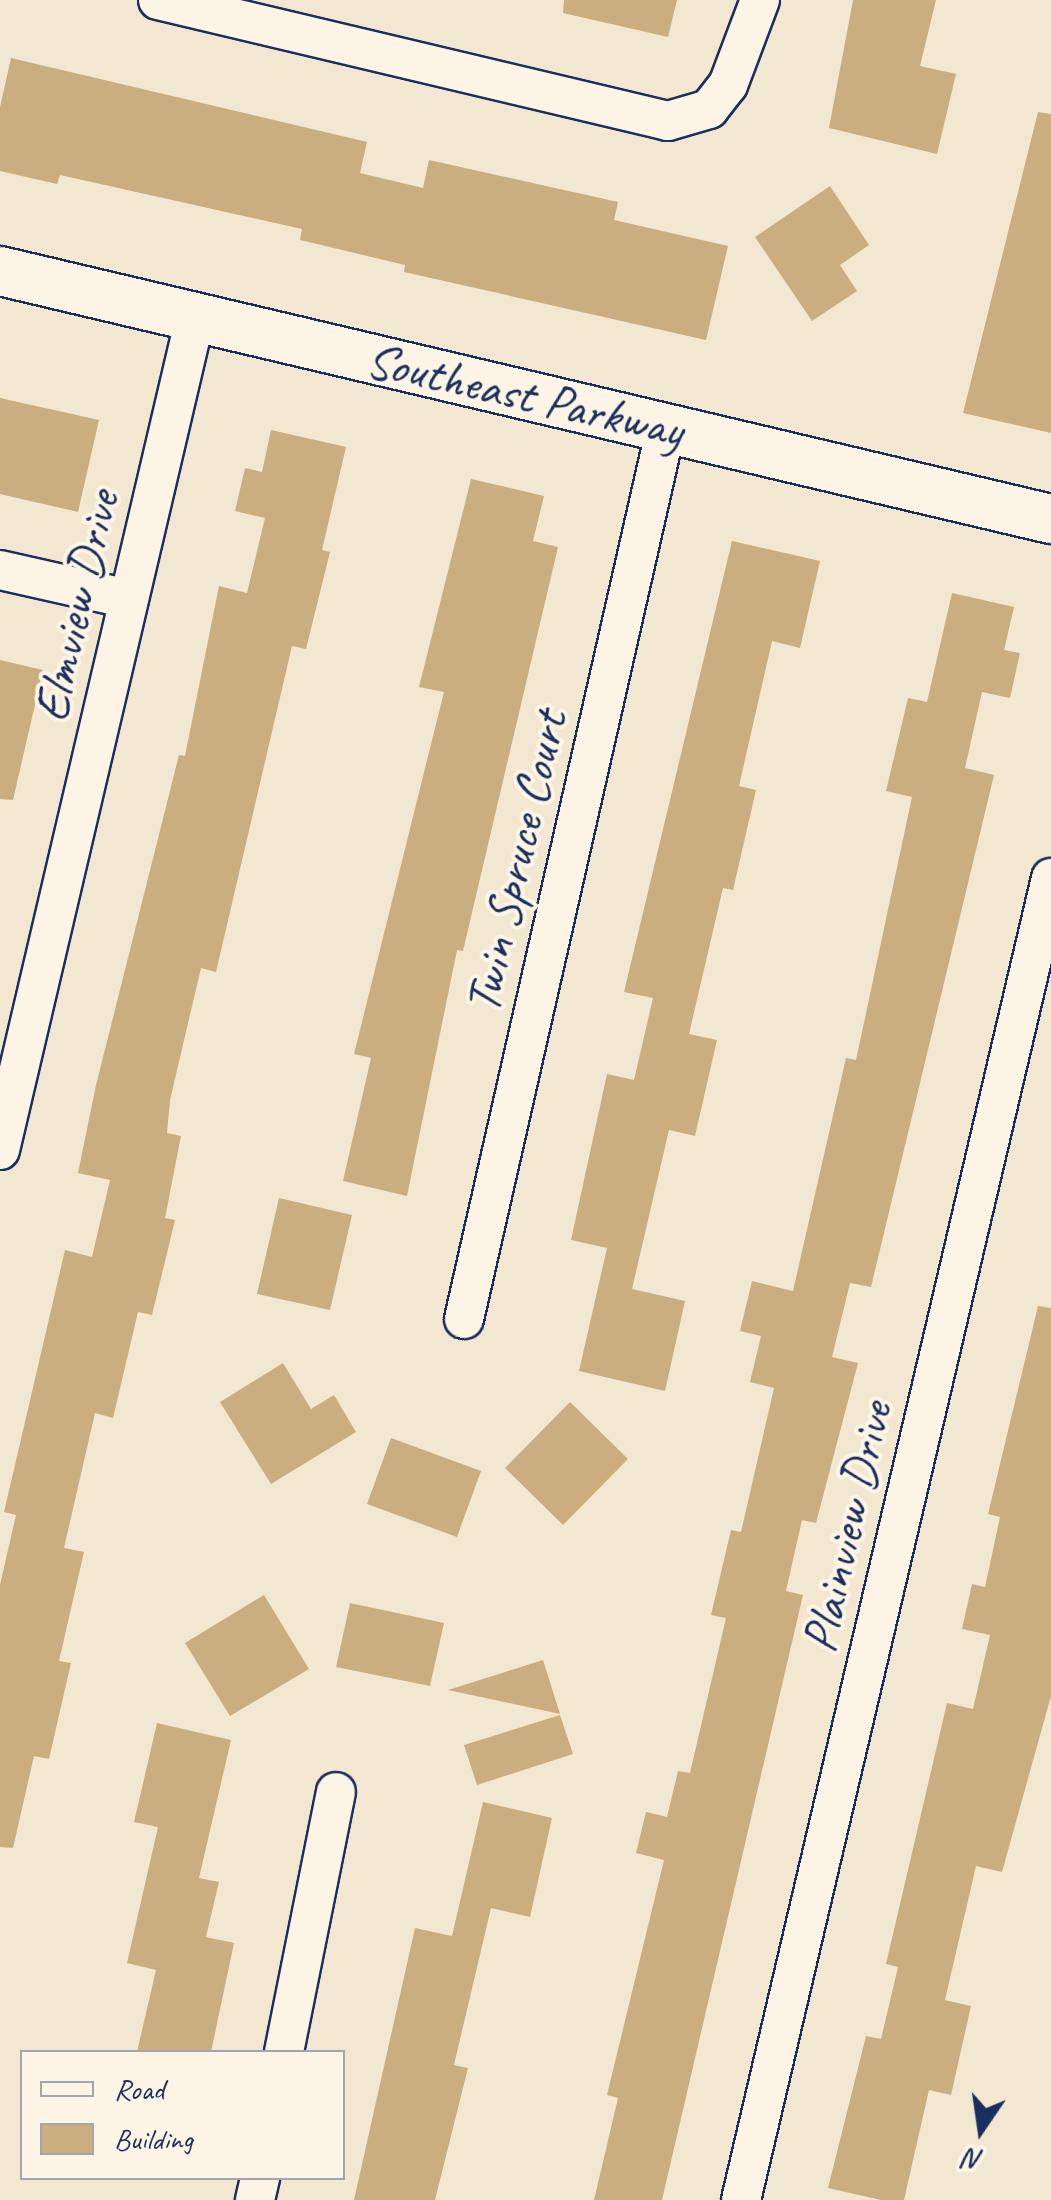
<!DOCTYPE html>
<style>
body{margin:0}
#map{position:relative;width:1051px;height:2200px;overflow:hidden;background:#f2e7d1;font-family:Caveat,sans-serif}
div>[style]{position:absolute}
.building>*{inset:0;background:#caae80}
.roads{filter:drop-shadow(2px 0 #1b2f5e) drop-shadow(-2px 0 #1b2f5e) drop-shadow(0 2px #1b2f5e) drop-shadow(0 -2px #1b2f5e)}
.minor>*{height:38px;margin:-19px;padding:0 19px;transform-origin:19px;border-radius:19px;background:#fcf5e5}
.tertiary>*{height:48px;margin:-24px;padding:0 24px;transform-origin:24px;border-radius:24px;background:#fcf5e5}
span{translate:-50% -50%;white-space:nowrap;text-align:center;line-height:1.15;-webkit-text-stroke:8px #fcf5e5;paint-order:stroke}
.street-label{font-size:50px;color:#1b2f5e}
.legend{position:absolute;left:20px;top:2050px;width:325px;height:130px;box-sizing:border-box;background:#fcf5e5;border:2px solid #a2a6af;margin:0;padding:12px 18px;list-style:none;font-size:30px;color:#1b2f5e}
.legend li{display:flex;align-items:center;gap:20px;height:50px}
.legend b{width:50px;border:2px solid #a2a6af}
.north{position:absolute;left:931px;top:2080px;width:100px;height:100px;-webkit-text-stroke:8px #fcf5e5;paint-order:stroke;rotate:193deg;font-size:28px;font-weight:700;line-height:40px;text-align:center;color:#1b2f5e}
.north::after{content:'';display:block;margin:auto;width:35px;height:45px;background:#1b2f5e;clip-path:polygon(50% 0,100% 100%,50% 72%,0 100%)}
</style>
<div id="map">
<div class="building">
<i style="clip-path:polygon(564px 0,677px 0,668px 37px,563px 13px)"></i>
<i style="clip-path:polygon(853px 0,936px 0,920px 66px,956px 74px,937px 154px,829px 128px)"></i>
<i style="clip-path:polygon(11px 58px,367px 142px,360px 173px,423px 188px,429px 160px,618px 202px,614px 220px,728px 246px,706px 340px,404px 272px,405px 265px,300px 240px,302px 229px,60px 175px,57px 184px,0 171px,0 107px)"></i>
<i style="clip-path:polygon(1038px 112px,1051px 114px,1051px 433px,963px 413px)"></i>
<i style="clip-path:polygon(830px 186px,869px 245px,840px 265px,857px 291px,812px 321px,755px 237px)"></i>
<i style="clip-path:polygon(0 398px,99px 420px,78px 512px,0 494px)"></i>
<i style="clip-path:polygon(271px 430px,346px 447px,322px 550px,330px 552px,306px 649px,292px 646px,216px 972px,201px 968px,170px 1100px,167px 1133px,181px 1136px,165px 1218px,175px 1220px,152px 1315px,138px 1312px,113px 1418px,95px 1413px,64px 1548px,84px 1552px,59px 1661px,71px 1663px,49px 1759px,34px 1756px,13px 1848px,0 1847px,0 1585px,16px 1515px,4px 1512px,65px 1250px,92px 1257px,110px 1180px,78px 1173px,96px 1085px,179px 755px,185px 756px,219px 586px,247px 593px,265px 518px,235px 511px,245px 468px,262px 472px)"></i>
<i style="clip-path:polygon(471px 479px,544px 496px,533px 541px,558px 547px,463px 951px,457px 950px,407px 1196px,343px 1181px,371px 1058px,354px 1054px,444px 692px,419px 687px)"></i>
<i style="clip-path:polygon(732px 541px,820px 561px,800px 648px,772px 641px,739px 786px,756px 790px,733px 890px,723px 888px,689px 1034px,717px 1040px,695px 1136px,669px 1130px,632px 1289px,685px 1301px,665px 1391px,579px 1371px,607px 1248px,571px 1240px,607px 1074px,634px 1080px,653px 998px,624px 992px)"></i>
<i style="clip-path:polygon(952px 593px,1014px 607px,1004px 650px,1020px 653px,1010px 698px,982px 692px,965px 768px,994px 775px,871px 1287px,850px 1283px,832px 1357px,858px 1363px,816px 1523px,802px 1520px,786px 1591px,803px 1595px,662px 2200px,594px 2200px,618px 2098px,607px 2095px,664px 1860px,636px 1853px,646px 1812px,667px 1817px,678px 1771px,690px 1773px,726px 1618px,711px 1615px,731px 1530px,741px 1532px,774px 1388px,750px 1382px,761px 1336px,740px 1331px,752px 1281px,793px 1291px,846px 1058px,856px 1060px,912px 797px,886px 791px,908px 698px,927px 702px)"></i>
<i style="clip-path:polygon(0 660px,43px 670px,13px 800px,0 799px)"></i>
<i style="clip-path:polygon(279px 1198px,352px 1215px,330px 1310px,257px 1294px)"></i>
<i style="clip-path:polygon(1038px 1306px,1051px 1308px,1051px 1696px,1002px 1872px,976px 1866px,945px 2000px,971px 2006px,951px 2095px,929px 2090px,904px 2200px,881px 2200px,828px 2188px,866px 2036px,881px 2039px,898px 1967px,886px 1964px,947px 1703px,973px 1709px,990px 1635px,962px 1629px,972px 1584px,985px 1587px,1000px 1517px,988px 1514px)"></i>
<i style="clip-path:polygon(283px 1363px,311px 1409px,334px 1395px,356px 1432px,271px 1484px,220px 1402px)"></i>
<i style="clip-path:polygon(570px 1402px,628px 1459px,563px 1525px,505px 1468px)"></i>
<i style="clip-path:polygon(391px 1438px,481px 1471px,457px 1537px,367px 1504px)"></i>
<i style="clip-path:polygon(264px 1595px,309px 1669px,230px 1716px,185px 1643px)"></i>
<i style="clip-path:polygon(350px 1603px,444px 1623px,430px 1686px,336px 1667px)"></i>
<i style="clip-path:polygon(543px 1660px,560px 1714px,448px 1690px)"></i>
<i style="clip-path:polygon(560px 1715px,573px 1754px,477px 1785px,464px 1745px)"></i>
<i style="clip-path:polygon(157px 1723px,231px 1740px,199px 1878px,219px 1882px,206px 1937px,234px 1943px,211px 2052px,137px 2052px,156px 1970px,127px 1963px,158px 1827px,134px 1822px)"></i>
<i style="clip-path:polygon(483px 1802px,552px 1818px,530px 1917px,491px 1908px,454px 2065px,468px 2068px,435px 2200px,354px 2200px,415px 1928px,452px 1936px)"></i>
</div>
<div class="roads">
<div class="minor">
<i style="left:158px;top:0;width:524px;rotate:13.35deg"></i>
<i style="left:668px;top:121px;width:43px;rotate:-16.3deg"></i>
<i style="left:709px;top:109px;width:31px;rotate:-52deg"></i>
<i style="left:728px;top:85px;width:91px;rotate:-69.4deg"></i>
<i style="left:0;top:570px;width:132px;rotate:12.7deg"></i>
<i style="left:0;top:1150px;width:855px;rotate:-76.81deg"></i>
<i style="left:464px;top:1319px;width:914px;rotate:-77.23deg"></i>
<i style="left:284px;top:2052px;width:265px;rotate:-78.7deg"></i>
<i style="left:255px;top:2200px;width:23px;rotate:-77deg"></i>
<i style="left:741px;top:2200px;width:1358px;rotate:-76.8deg"></i>
</div>
<div class="tertiary">
<i style="left:0;top:271px;width:1080px;rotate:13.28deg"></i>
</div>
</div>
<div class="street-label">
<span style="left:525px;top:395px;rotate:13deg">Southeast Parkway</span>
<span style="left:76px;top:606px;rotate:-77deg">Elmview Drive</span>
<span style="left:516px;top:862px;rotate:-77deg">Twin Spruce Court</span>
<span style="left:847px;top:1527px;rotate:-77deg">Plainview Drive</span>
</div>
<ul class="legend">
<li><b style="height:12px;background:#fcf5e5"></b>Road</li>
<li><b style="height:28px;background:#caae80"></b>Building</li>
</ul>
<div class="north">N</div>
</div>
